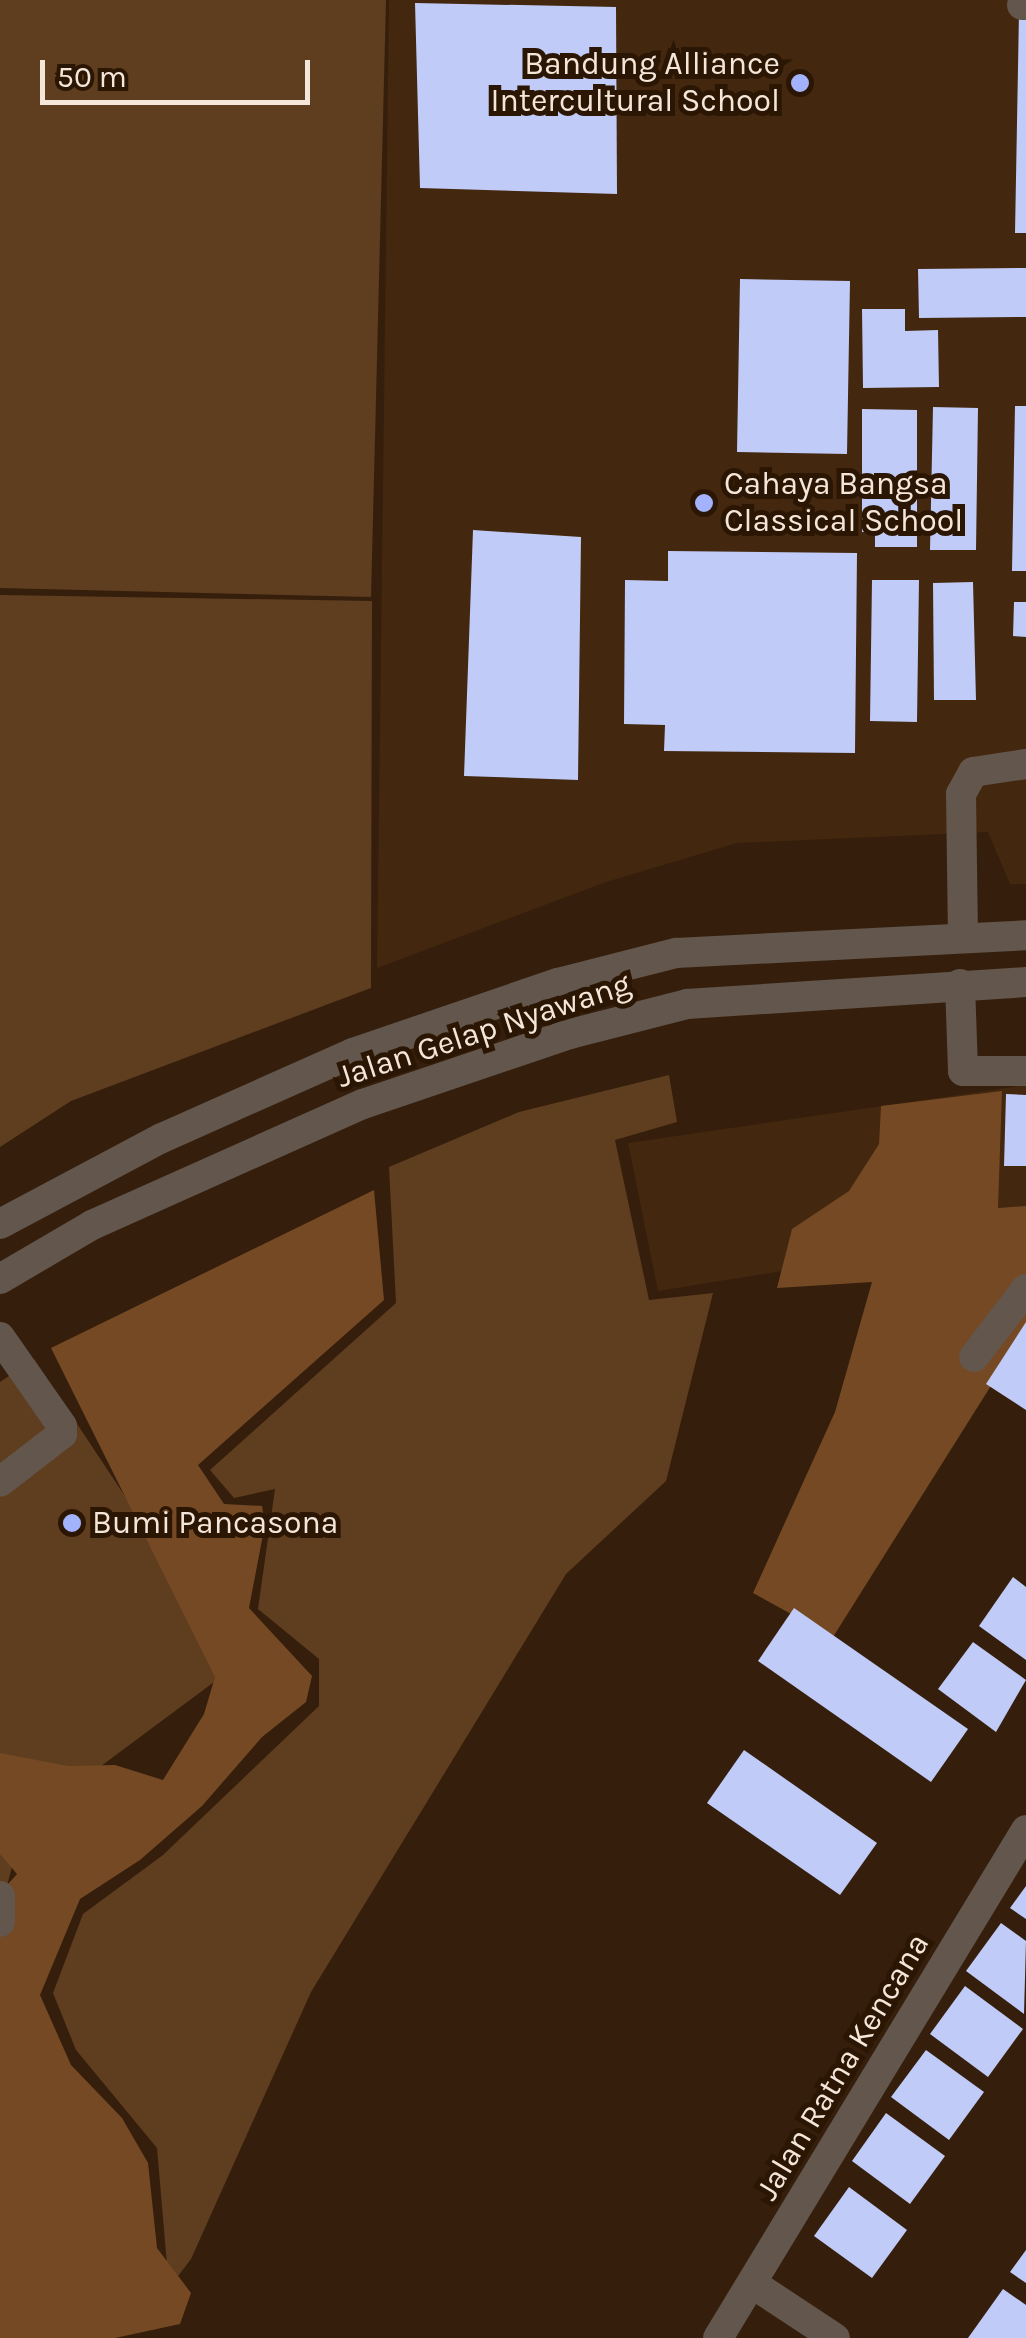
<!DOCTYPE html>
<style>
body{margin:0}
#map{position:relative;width:1026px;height:2338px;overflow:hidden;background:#351f0c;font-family:Karla,sans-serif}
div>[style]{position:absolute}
.built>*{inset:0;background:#43270e}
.green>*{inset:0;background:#5f3d1f}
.forest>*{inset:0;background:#754923}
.building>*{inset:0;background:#c0cbf7}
.minor>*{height:30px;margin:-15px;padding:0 15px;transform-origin:15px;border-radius:15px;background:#62564d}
.dots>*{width:28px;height:28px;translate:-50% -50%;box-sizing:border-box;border:5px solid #2b1603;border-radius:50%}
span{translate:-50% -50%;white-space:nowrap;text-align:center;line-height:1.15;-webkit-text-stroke:10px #2b1603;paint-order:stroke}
.poi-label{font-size:32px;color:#f5e6da}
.right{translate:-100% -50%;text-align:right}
.left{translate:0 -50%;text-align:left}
.street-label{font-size:32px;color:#f5e6da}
.scale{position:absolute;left:40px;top:60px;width:270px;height:45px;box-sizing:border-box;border:5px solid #f5e6da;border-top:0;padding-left:12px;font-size:30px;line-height:35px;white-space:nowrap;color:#f5e6da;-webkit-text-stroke:8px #2b1603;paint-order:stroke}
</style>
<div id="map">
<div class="built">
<i style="clip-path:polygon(389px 0,1026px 0,1026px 884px,1010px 884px,988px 832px,737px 843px,606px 882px,377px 968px)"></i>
<i style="clip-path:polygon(1026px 1085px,1026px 1232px,658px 1291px,628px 1143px)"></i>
</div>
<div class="green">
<i style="clip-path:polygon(0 0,386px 0,371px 597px,0 588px)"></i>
<i style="clip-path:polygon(0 595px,372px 601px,371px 988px,71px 1101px,0 1147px)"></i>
<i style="clip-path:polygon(669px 1075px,677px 1122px,615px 1140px,649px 1300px,713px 1293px,666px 1481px,566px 1574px,311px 1992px,191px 2259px,169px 2288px,157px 2148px,76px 2050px,53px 1993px,83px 1914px,163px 1855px,319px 1706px,319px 1659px,258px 1609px,275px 1489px,234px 1498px,210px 1470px,396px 1303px,389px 1167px,519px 1112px)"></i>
<i style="clip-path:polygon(34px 1359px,237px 1665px,23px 1824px,0 1913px,0 1382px)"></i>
</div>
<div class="forest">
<i style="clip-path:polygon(1002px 1091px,998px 1208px,1026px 1206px,1026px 1330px,833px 1637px,753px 1593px,835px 1412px,872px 1282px,777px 1288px,792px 1229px,849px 1191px,879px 1144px,881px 1106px)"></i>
<i style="clip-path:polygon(374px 1190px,384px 1300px,198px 1465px,224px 1504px,262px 1506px,265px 1524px,249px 1608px,312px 1676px,306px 1702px,262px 1737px,202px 1806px,140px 1860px,80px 1899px,40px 1995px,71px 2065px,122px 2118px,148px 2163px,157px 2248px,191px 2293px,180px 2324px,115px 2338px,0 2338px,0 1893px,17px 1874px,0 1854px,0 1753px,68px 1766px,115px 1765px,163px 1780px,204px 1714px,215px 1677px,51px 1348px)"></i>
</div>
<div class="building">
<i style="clip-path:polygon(415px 3px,616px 7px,617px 194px,420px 188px)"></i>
<i style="clip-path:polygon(1019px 12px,1026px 12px,1026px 233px,1015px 233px)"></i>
<i style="clip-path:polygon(1026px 268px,1026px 317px,919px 318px,918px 269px)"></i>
<i style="clip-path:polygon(740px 279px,850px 281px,847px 454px,737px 452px)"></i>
<i style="clip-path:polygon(862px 309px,905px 309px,905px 331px,938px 330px,939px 387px,863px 388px)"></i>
<i style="clip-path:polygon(1015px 406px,1026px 406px,1026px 571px,1012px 571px)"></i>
<i style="clip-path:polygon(933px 407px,978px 408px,976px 550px,930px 550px)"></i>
<i style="clip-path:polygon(862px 409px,917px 410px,917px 547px,875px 547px,875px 532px,862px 532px)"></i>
<i style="clip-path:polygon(473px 530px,581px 537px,578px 780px,464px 776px)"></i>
<i style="clip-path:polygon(668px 551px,857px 553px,855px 753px,664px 751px,665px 725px,624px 724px,625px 580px,668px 581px)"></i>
<i style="clip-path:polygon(872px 580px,919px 580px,917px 722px,870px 721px)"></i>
<i style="clip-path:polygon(973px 582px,976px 700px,934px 700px,933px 583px)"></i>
<i style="clip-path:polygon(1014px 602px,1026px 602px,1026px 637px,1013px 636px)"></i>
<i style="clip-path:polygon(1006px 1094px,1026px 1095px,1026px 1166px,1004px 1166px)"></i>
<i style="clip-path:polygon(1026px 1322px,1026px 1410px,986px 1384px)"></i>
<i style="clip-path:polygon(1013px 1577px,1026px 1587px,1026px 1660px,979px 1626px)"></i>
<i style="clip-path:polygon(794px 1608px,968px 1729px,931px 1782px,758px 1661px)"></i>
<i style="clip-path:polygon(973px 1642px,1026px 1680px,996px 1732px,938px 1689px)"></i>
<i style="clip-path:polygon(744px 1750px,877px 1843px,840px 1895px,707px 1803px)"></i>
<i style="clip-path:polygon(1026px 1886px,1026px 1919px,1010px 1908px)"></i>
<i style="clip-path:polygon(1001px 1923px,1026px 1941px,1024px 2014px,966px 1971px)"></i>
<i style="clip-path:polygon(965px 1986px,1023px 2029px,988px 2077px,930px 2034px)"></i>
<i style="clip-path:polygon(926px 2050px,984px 2092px,949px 2140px,891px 2097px)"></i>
<i style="clip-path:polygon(886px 2113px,945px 2156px,910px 2204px,852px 2161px)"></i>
<i style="clip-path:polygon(849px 2187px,907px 2230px,872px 2278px,814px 2236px)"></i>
<i style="clip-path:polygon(1026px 2250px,1026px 2283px,1010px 2272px)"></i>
<i style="clip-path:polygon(1003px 2289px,1026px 2305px,1026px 2338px,968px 2338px)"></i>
</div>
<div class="minor">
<i style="left:1022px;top:5px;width:4px"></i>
<i style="left:963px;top:937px;width:143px;rotate:-90.8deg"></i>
<i style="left:961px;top:794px;width:25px;rotate:-61deg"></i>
<i style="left:973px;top:772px;width:54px;rotate:-8.6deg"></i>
<i style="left:960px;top:984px;width:87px;rotate:88deg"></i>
<i style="left:963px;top:1071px;width:63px"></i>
<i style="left:0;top:1224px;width:183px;rotate:-28deg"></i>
<i style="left:162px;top:1138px;width:209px;rotate:-24deg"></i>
<i style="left:353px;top:1053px;width:217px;rotate:-18.9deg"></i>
<i style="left:558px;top:983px;width:122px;rotate:-14.3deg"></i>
<i style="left:676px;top:953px;width:350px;rotate:-2.9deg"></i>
<i style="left:0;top:1279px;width:107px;rotate:-30.4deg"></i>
<i style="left:92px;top:1225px;width:297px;rotate:-24.1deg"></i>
<i style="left:363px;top:1104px;width:219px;rotate:-18.7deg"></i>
<i style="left:570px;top:1034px;width:121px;rotate:-14.4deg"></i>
<i style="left:687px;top:1004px;width:340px;rotate:-3.7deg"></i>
<i style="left:0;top:1337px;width:108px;rotate:55.1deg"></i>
<i style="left:62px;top:1426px;width:8px;rotate:90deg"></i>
<i style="left:62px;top:1434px;width:78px;rotate:142.3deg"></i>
<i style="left:974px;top:1357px;width:86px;rotate:-52.6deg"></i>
<i style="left:0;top:1896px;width:26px;rotate:90deg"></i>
<i style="left:753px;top:2284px;width:98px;rotate:33.4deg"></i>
<i style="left:718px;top:2338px;width:594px;rotate:-58.77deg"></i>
</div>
<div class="dots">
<i style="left:800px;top:83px;background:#a3b2fd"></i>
<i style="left:704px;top:503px;background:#a3b2fd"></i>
<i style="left:72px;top:1523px;background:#a3b2fd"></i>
</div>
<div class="poi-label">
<span class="right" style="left:780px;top:83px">Bandung Alliance<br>Intercultural School</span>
<span class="left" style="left:724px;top:503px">Cahaya Bangsa<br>Classical School</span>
<span class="left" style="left:92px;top:1523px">Bumi Pancasona</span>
</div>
<div class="street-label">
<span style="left:484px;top:1031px;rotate:-18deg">Jalan Gelap Nyawang</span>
<span style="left:843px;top:2067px;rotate:-59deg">Jalan Ratna Kencana</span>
</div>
<div class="scale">50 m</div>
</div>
